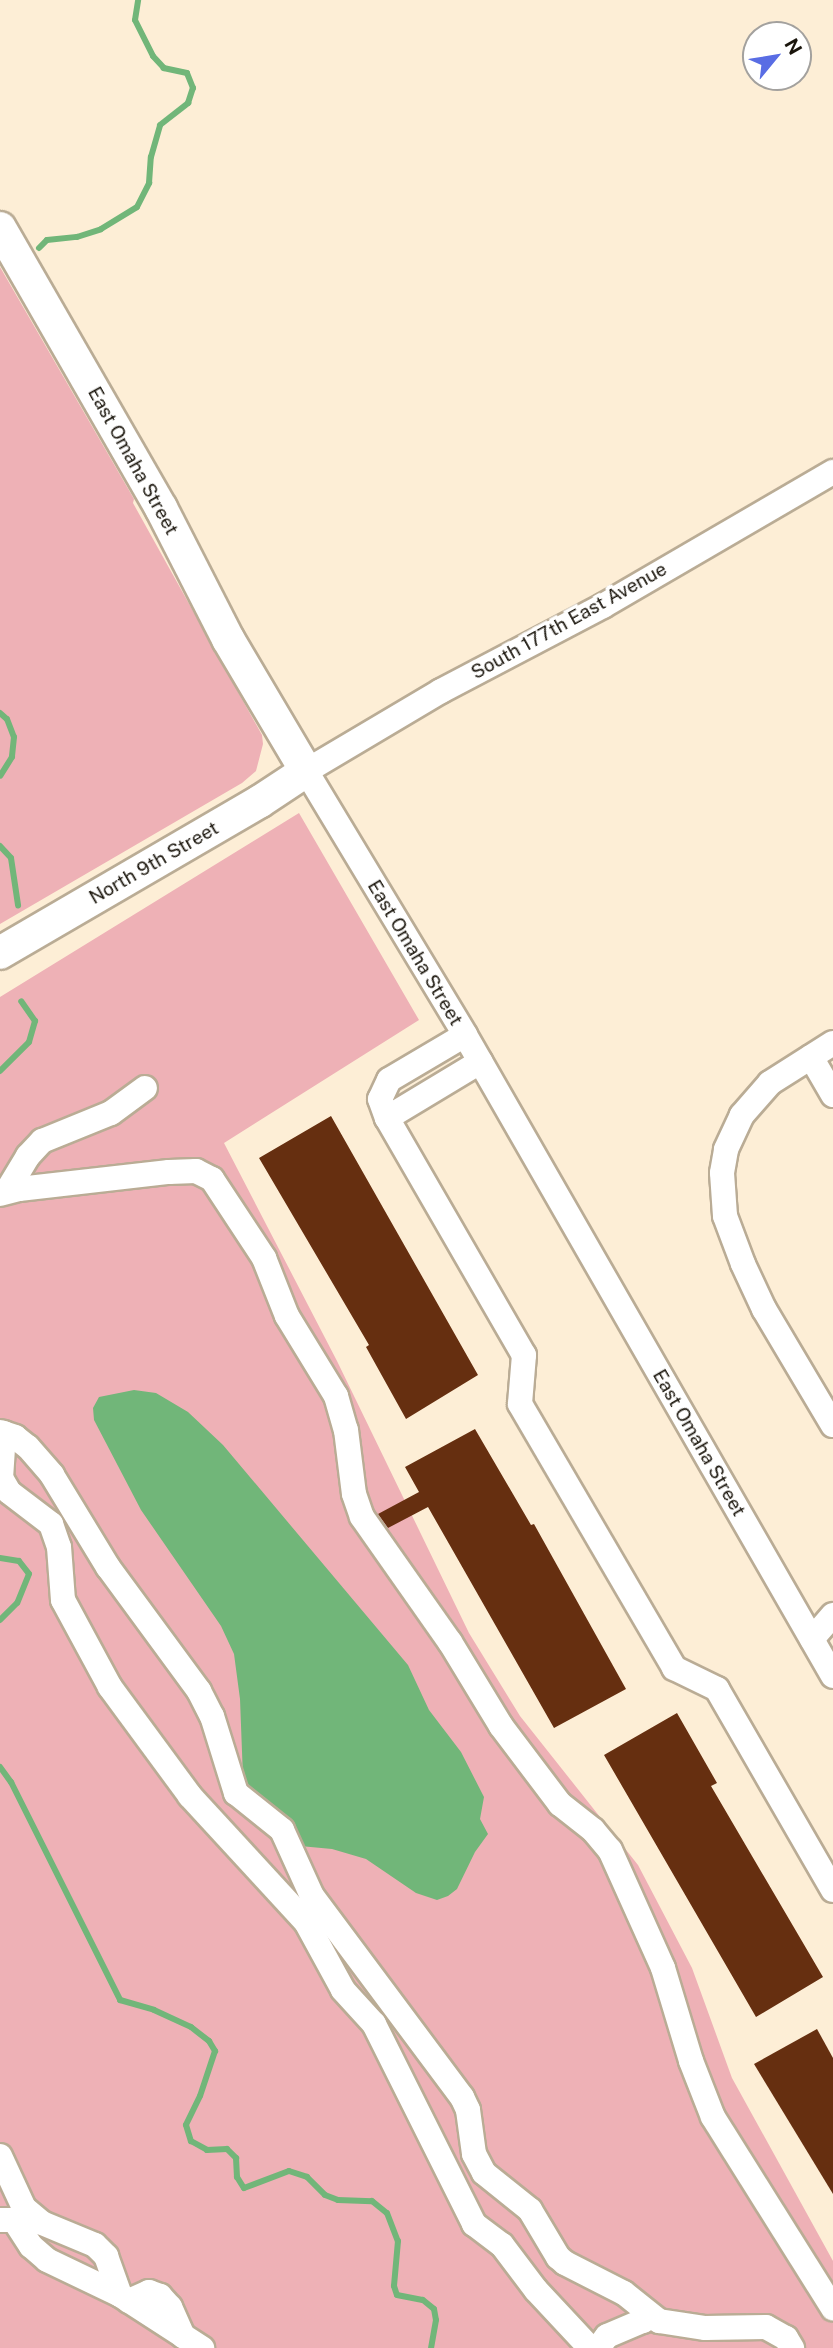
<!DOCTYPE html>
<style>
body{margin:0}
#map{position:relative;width:833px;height:2348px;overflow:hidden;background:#fdeed6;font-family:"Public Sans",sans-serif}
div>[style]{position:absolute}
.green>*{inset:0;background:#eeb1b6}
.water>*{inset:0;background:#71b679}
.stream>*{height:6px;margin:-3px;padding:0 3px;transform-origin:3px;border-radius:3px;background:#71b679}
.building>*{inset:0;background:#662f10}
.roads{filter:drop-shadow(2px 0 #baac95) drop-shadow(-2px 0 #baac95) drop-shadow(0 2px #baac95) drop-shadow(0 -2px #baac95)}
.minor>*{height:24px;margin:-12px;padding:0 12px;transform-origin:12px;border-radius:12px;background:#fff}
.major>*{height:32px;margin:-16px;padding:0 16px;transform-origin:16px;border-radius:16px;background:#fff}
span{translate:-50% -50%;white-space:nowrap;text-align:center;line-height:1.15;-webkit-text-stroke:7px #fff;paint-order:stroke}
.street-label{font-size:19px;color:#1a150c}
.north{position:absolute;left:742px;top:21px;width:70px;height:70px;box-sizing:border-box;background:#fff;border:2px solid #a3a19e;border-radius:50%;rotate:60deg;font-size:19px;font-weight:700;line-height:28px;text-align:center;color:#1a150c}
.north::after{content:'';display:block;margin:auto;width:24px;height:32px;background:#596de4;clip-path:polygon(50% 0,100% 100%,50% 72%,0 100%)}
</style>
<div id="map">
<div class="green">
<i style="clip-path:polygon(0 267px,134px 499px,133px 503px,262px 735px,263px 744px,256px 771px,242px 783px,0 924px)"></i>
<i style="clip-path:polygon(299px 813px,419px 1020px,224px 1143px,337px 1361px,469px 1633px,520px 1716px,638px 1865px,692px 1968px,732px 2078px,833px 2261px,833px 2348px,0 2348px,0 997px)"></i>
</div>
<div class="water">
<i style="clip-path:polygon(134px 1390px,156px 1393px,188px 1412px,223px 1445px,408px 1665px,429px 1710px,461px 1752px,484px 1797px,480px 1819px,488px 1834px,475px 1852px,457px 1889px,448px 1896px,437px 1900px,416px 1893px,366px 1859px,332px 1849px,300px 1846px,254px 1799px,243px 1778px,240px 1699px,234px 1654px,221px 1626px,141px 1510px,94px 1420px,93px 1408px,99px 1397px)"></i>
</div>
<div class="stream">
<i style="left:39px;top:248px;width:11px;rotate:-45deg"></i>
<i style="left:47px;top:240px;width:30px;rotate:-6deg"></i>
<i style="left:77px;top:237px;width:25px;rotate:-18deg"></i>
<i style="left:101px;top:229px;width:42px;rotate:-31.4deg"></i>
<i style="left:137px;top:207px;width:27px;rotate:-63deg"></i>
<i style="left:149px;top:183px;width:26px;rotate:-86deg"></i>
<i style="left:151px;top:157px;width:33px;rotate:-74deg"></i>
<i style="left:160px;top:125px;width:36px;rotate:-38deg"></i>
<i style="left:188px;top:103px;width:16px;rotate:-72deg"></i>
<i style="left:193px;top:88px;width:16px;rotate:-112deg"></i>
<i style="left:187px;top:73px;width:24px;rotate:-168deg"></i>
<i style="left:164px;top:68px;width:16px;rotate:-133deg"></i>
<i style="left:153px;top:56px;width:40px;rotate:-116.6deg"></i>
<i style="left:135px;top:20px;width:20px;rotate:-81deg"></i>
<i style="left:0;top:713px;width:9px;rotate:41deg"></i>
<i style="left:7px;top:719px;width:19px;rotate:69deg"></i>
<i style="left:14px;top:737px;width:20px;rotate:96deg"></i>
<i style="left:12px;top:757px;width:22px;rotate:122deg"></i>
<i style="left:0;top:846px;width:16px;rotate:47deg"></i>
<i style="left:11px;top:858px;width:48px;rotate:81.5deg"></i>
<i style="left:0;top:1071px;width:41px;rotate:-45deg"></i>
<i style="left:29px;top:1042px;width:22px;rotate:-74deg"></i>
<i style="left:35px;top:1021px;width:24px;rotate:-125deg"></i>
<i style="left:0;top:1558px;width:19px;rotate:9deg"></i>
<i style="left:19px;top:1561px;width:16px;rotate:52deg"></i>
<i style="left:29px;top:1574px;width:31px;rotate:112deg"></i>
<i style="left:17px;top:1603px;width:24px;rotate:135deg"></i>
<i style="left:0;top:1767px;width:19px;rotate:54deg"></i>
<i style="left:11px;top:1782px;width:244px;rotate:63.4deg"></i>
<i style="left:120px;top:2000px;width:35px;rotate:16deg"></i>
<i style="left:154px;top:2010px;width:41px;rotate:24.7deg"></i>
<i style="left:191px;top:2027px;width:23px;rotate:38deg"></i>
<i style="left:209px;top:2041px;width:12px;rotate:59deg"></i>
<i style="left:215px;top:2051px;width:47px;rotate:108.4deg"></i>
<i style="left:200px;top:2096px;width:32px;rotate:116deg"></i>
<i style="left:186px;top:2125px;width:17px;rotate:73deg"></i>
<i style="left:191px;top:2141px;width:18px;rotate:29deg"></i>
<i style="left:207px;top:2150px;width:20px;rotate:-3deg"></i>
<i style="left:227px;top:2149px;width:13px;rotate:45deg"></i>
<i style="left:236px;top:2158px;width:19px;rotate:87deg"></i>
<i style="left:237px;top:2177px;width:13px;rotate:58deg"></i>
<i style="left:244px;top:2188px;width:48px;rotate:-20.7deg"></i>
<i style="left:289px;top:2171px;width:19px;rotate:18deg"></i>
<i style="left:307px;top:2177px;width:25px;rotate:45deg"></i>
<i style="left:325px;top:2195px;width:14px;rotate:21deg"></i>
<i style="left:338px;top:2200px;width:34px;rotate:2deg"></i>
<i style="left:372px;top:2201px;width:19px;rotate:39deg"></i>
<i style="left:387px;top:2213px;width:30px;rotate:69deg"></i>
<i style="left:398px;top:2241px;width:45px;rotate:95.1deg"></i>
<i style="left:394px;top:2286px;width:9px;rotate:72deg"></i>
<i style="left:397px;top:2295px;width:26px;rotate:11deg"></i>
<i style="left:423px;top:2300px;width:14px;rotate:39deg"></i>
<i style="left:434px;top:2309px;width:11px;rotate:80deg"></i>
<i style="left:436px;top:2320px;width:28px;rotate:100deg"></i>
</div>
<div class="building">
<i style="clip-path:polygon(331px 1116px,478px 1375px,406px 1419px,366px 1347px,369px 1345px,259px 1158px)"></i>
<i style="clip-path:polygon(475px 1429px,531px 1525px,534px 1524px,626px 1689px,554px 1728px,428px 1507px,388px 1528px,378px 1514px,419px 1492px,405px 1467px)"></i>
<i style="clip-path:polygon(677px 1713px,717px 1783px,711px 1786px,823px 1977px,756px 2017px,604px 1755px)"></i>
<i style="clip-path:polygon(817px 2029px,833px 2058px,833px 2194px,754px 2064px)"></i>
</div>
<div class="roads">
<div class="minor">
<i style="left:833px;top:472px;width:266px;rotate:149.8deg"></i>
<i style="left:603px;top:606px;width:183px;rotate:152.3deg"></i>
<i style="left:441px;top:691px;width:157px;rotate:149.3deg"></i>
<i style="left:306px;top:771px;width:308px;rotate:58.9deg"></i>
<i style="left:465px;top:1035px;width:739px;rotate:60.14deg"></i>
<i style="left:465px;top:1035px;width:88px;rotate:149.4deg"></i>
<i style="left:389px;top:1080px;width:21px;rotate:115deg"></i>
<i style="left:380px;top:1099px;width:20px;rotate:70deg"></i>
<i style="left:387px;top:1118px;width:274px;rotate:60deg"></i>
<i style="left:524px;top:1355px;width:49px;rotate:94.7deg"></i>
<i style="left:520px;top:1404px;width:306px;rotate:59.7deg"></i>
<i style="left:674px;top:1668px;width:48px;rotate:26deg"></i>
<i style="left:717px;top:1689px;width:232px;rotate:60deg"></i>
<i style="left:833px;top:1043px;width:75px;rotate:147.6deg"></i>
<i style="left:770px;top:1083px;width:43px;rotate:131.2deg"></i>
<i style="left:742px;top:1115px;width:38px;rotate:115deg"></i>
<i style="left:726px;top:1150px;width:23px;rotate:100deg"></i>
<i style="left:722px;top:1173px;width:43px;rotate:86deg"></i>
<i style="left:725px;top:1216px;width:51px;rotate:69.4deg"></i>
<i style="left:743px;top:1264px;width:50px;rotate:65deg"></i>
<i style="left:764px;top:1309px;width:135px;rotate:59.3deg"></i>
<i style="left:811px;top:1057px;width:44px;rotate:59.9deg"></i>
<i style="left:387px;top:1118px;width:109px;rotate:-31.1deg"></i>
<i style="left:7px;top:1191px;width:41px;rotate:-59deg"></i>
<i style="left:28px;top:1156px;width:21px;rotate:-47deg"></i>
<i style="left:42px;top:1141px;width:74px;rotate:-22.1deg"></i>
<i style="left:111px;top:1113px;width:42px;rotate:-36.3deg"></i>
<i style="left:0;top:1194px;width:20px;rotate:-15deg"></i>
<i style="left:19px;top:1189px;width:151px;rotate:-6.5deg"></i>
<i style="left:169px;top:1172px;width:27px;rotate:-2deg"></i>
<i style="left:196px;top:1171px;width:18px;rotate:27deg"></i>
<i style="left:212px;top:1179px;width:95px;rotate:56.6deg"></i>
<i style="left:264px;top:1258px;width:62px;rotate:68.4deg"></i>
<i style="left:287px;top:1316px;width:94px;rotate:58.5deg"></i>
<i style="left:336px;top:1396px;width:35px;rotate:74deg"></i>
<i style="left:346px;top:1430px;width:64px;rotate:82.9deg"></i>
<i style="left:354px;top:1494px;width:24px;rotate:71deg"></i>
<i style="left:362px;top:1517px;width:153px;rotate:54.9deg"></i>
<i style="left:450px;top:1642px;width:98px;rotate:58.7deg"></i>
<i style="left:501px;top:1726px;width:98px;rotate:52.9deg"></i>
<i style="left:560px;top:1804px;width:42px;rotate:38.2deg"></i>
<i style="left:593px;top:1830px;width:26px;rotate:50deg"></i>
<i style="left:610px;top:1850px;width:129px;rotate:65.8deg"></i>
<i style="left:663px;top:1968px;width:97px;rotate:73.2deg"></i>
<i style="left:691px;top:2061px;width:60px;rotate:68.6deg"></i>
<i style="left:713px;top:2117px;width:226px;rotate:57.9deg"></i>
<i style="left:0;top:1432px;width:16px;rotate:18deg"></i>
<i style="left:15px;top:1437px;width:16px;rotate:38deg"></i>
<i style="left:28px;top:1447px;width:37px;rotate:49deg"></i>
<i style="left:52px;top:1475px;width:108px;rotate:58.7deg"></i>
<i style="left:108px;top:1567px;width:154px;rotate:53.7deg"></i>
<i style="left:199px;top:1691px;width:28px;rotate:63deg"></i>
<i style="left:212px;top:1716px;width:81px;rotate:72.7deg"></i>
<i style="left:236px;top:1793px;width:59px;rotate:38.8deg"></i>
<i style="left:282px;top:1830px;width:72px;rotate:65.6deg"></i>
<i style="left:312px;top:1896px;width:251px;rotate:53.3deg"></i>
<i style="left:462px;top:2097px;width:14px;rotate:65deg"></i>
<i style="left:468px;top:2110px;width:44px;rotate:82.2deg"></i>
<i style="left:474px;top:2154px;width:21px;rotate:62deg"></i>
<i style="left:484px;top:2173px;width:59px;rotate:38.8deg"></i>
<i style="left:530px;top:2210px;width:55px;rotate:59.2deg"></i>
<i style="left:558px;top:2257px;width:9px;rotate:41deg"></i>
<i style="left:565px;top:2263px;width:66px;rotate:27deg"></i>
<i style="left:624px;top:2293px;width:45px;rotate:38.7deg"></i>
<i style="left:659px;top:2321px;width:47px;rotate:8.7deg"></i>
<i style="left:705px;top:2328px;width:61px;rotate:-0.9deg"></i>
<i style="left:766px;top:2327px;width:23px;rotate:29deg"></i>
<i style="left:786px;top:2338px;width:12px;rotate:59deg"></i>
<i style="left:4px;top:1433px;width:45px;rotate:93.8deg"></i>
<i style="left:1px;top:1478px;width:16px;rotate:60deg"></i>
<i style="left:9px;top:1492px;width:53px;rotate:37.3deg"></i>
<i style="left:51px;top:1524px;width:24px;rotate:71deg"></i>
<i style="left:59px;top:1547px;width:53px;rotate:85.7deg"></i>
<i style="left:63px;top:1600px;width:99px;rotate:61.6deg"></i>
<i style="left:110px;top:1687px;width:135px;rotate:53.7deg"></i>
<i style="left:190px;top:1796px;width:171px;rotate:47.4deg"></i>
<i style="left:306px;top:1922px;width:77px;rotate:61.4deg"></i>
<i style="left:343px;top:1990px;width:46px;rotate:47.6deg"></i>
<i style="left:374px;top:2024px;width:224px;rotate:63.4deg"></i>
<i style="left:474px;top:2224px;width:35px;rotate:37deg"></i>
<i style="left:502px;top:2245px;width:56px;rotate:52.9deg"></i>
<i style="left:536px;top:2290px;width:79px;rotate:47deg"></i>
<i style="left:812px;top:1639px;width:32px;rotate:-49deg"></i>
<i style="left:0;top:2156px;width:57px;rotate:65.2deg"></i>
<i style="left:24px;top:2208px;width:23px;rotate:40deg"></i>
<i style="left:42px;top:2223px;width:57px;rotate:22.5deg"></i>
<i style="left:95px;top:2245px;width:16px;rotate:45deg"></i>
<i style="left:106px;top:2256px;width:41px;rotate:70.3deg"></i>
<i style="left:0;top:2220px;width:14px"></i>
<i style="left:14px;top:2220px;width:31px;rotate:57deg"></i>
<i style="left:31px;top:2246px;width:21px;rotate:41deg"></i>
<i style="left:47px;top:2260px;width:81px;rotate:25.6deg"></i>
<i style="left:120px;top:2295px;width:98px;rotate:32.9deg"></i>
<i style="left:129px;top:2301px;width:22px;rotate:-24deg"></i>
<i style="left:149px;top:2292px;width:12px;rotate:20deg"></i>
<i style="left:160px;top:2296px;width:15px;rotate:48deg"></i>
<i style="left:170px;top:2307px;width:32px;rotate:66deg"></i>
<i style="left:598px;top:2348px;width:15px;rotate:-53deg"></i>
<i style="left:607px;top:2336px;width:39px;rotate:-23deg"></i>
<i style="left:643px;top:2321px;width:8px;rotate:-50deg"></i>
</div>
<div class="major">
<i style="left:0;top:228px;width:323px;rotate:60.1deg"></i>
<i style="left:161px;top:508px;width:147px;rotate:62.9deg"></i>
<i style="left:228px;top:639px;width:153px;rotate:59.4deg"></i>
<i style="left:306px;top:771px;width:56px;rotate:146.6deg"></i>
<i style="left:259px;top:802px;width:300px;rotate:149.8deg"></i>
</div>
</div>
<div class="street-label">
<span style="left:133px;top:461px;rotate:61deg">East Omaha Street</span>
<span style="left:569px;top:621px;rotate:-29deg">South 177th East Avenue</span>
<span style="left:154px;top:863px;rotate:-30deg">North 9th Street</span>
<span style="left:415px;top:953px;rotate:59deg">East Omaha Street</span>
<span style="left:699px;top:1443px;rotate:60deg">East Omaha Street</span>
</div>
<div class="north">N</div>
</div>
